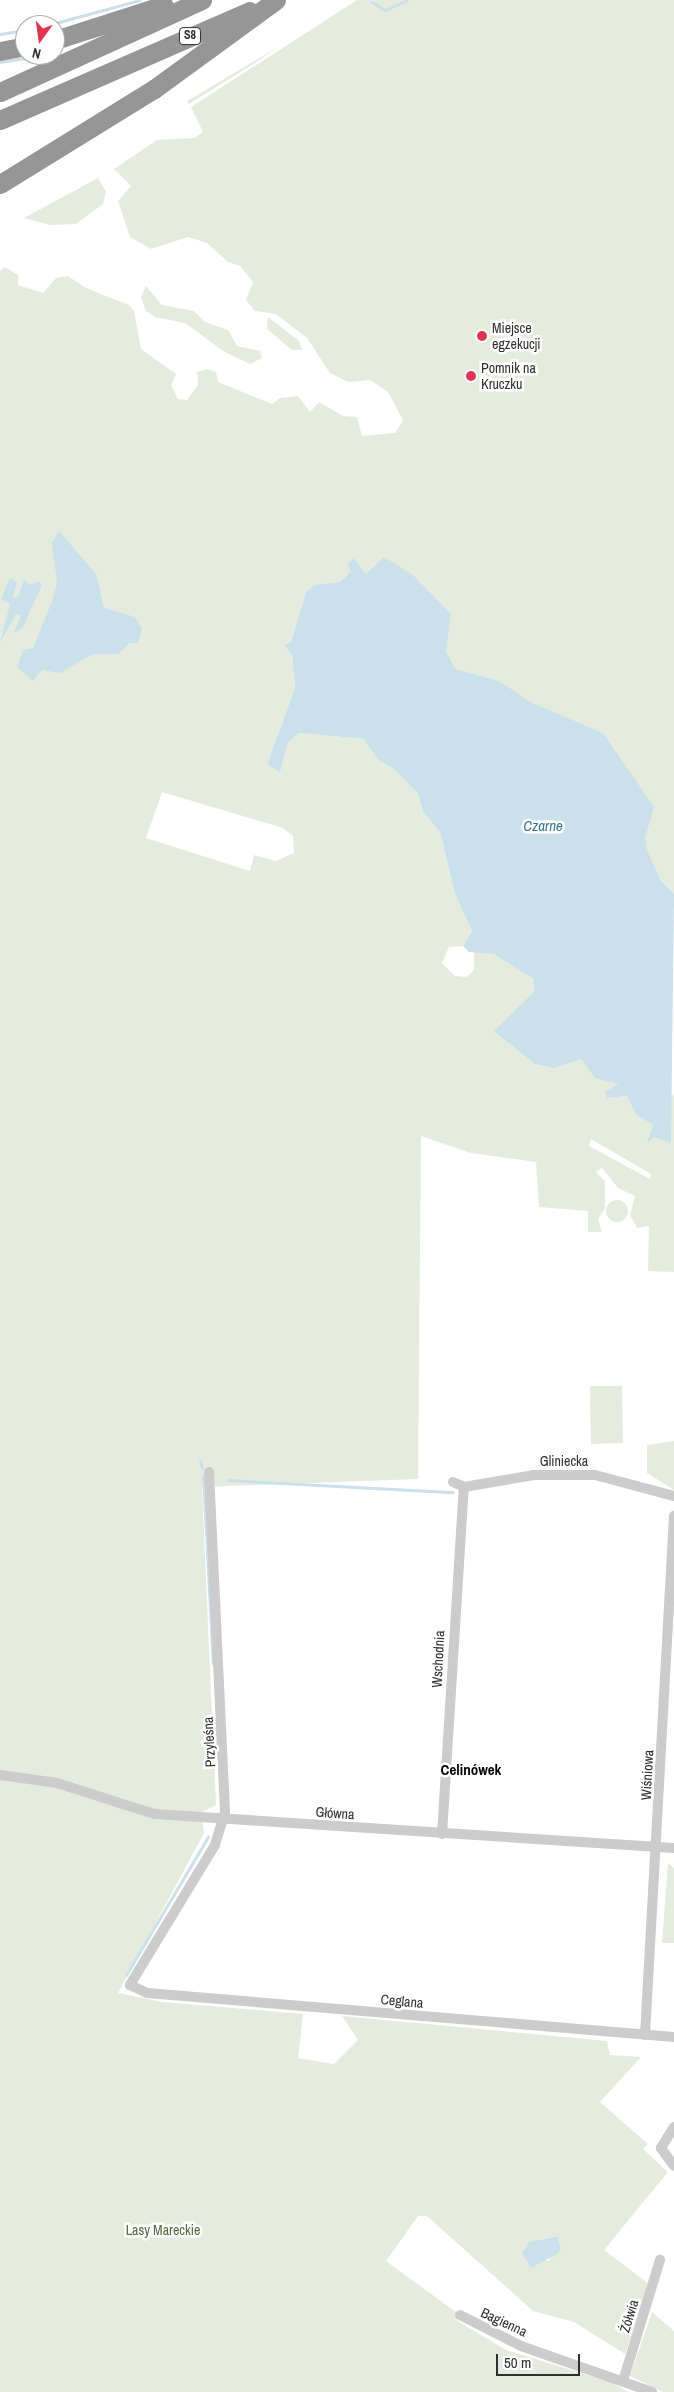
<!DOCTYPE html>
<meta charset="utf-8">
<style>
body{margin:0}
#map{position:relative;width:674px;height:2392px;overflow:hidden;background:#fff;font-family:"Archivo Narrow",sans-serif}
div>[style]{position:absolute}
.green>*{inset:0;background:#e6ecdd}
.round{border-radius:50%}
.water>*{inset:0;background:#cae0eb}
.stream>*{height:3px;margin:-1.5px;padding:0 1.5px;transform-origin:1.5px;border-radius:1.5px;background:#cae0eb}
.minor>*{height:10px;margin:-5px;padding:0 5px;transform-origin:5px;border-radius:5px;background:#ccc}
.motorway>*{height:19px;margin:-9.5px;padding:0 9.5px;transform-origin:9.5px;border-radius:9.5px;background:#969696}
.dots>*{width:14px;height:14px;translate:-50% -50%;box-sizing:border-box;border:2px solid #fff;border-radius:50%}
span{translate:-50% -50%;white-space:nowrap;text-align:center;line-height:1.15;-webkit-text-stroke:5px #fff;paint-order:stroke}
.shield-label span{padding:1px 4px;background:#fff;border:1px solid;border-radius:4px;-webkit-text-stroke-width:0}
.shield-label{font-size:12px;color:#2f2f2f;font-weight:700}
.poi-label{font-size:14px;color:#2f2f2f}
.left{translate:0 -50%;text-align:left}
.street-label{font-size:14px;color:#2f2f2f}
.park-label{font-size:14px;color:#55693d}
.water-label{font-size:15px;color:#3f768f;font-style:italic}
.neighbourhood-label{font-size:15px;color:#000;font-weight:700}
.north{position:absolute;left:15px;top:15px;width:50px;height:50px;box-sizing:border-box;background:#fff;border:1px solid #acacac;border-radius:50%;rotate:194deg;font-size:14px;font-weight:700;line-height:20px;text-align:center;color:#2f2f2f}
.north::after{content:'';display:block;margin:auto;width:18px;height:22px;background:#e0364f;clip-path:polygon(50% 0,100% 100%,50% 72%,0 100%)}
.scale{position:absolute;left:496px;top:2354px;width:84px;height:22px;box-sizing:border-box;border:2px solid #2f2f2f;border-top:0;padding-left:6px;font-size:15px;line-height:18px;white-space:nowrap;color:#2f2f2f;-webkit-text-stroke:4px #fff;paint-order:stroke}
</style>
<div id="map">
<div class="green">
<i style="clip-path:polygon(evenodd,357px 0,674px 0,674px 909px,499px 681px,490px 679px,487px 701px,351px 571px,340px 582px,306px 592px,291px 642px,284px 645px,292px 655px,295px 688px,267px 764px,280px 773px,288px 742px,299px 733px,364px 739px,378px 760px,394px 769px,418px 794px,423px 812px,440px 832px,455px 894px,472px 931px,463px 946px,449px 947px,442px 963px,455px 976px,466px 977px,474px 970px,474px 947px,523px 954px,618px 1084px,607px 1098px,627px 1096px,636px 1115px,653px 1125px,648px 1142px,674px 1093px,674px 1272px,648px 1271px,649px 1226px,637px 1228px,630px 1215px,635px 1196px,618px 1188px,602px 1168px,596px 1172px,605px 1181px,605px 1208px,598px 1219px,602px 1232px,588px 1232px,588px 1211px,539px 1207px,536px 1162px,471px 1153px,421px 1136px,418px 1479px,202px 1487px,216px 1805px,202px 1812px,204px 1833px,118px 1993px,162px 2002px,303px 2014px,298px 2058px,334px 2064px,358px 2040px,342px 2016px,607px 2041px,610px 2055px,641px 2057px,600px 2102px,648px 2144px,643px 2149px,668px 2172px,604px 2250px,649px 2284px,625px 2354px,574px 2322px,533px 2311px,427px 2216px,418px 2216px,386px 2261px,460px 2315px,456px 2320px,506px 2350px,613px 2383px,628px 2392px,0 2392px,0 271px,5px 267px,18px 275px,18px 285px,43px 293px,56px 278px,68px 276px,86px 288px,129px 305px,134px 311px,141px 349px,176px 374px,171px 385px,178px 399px,187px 400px,198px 385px,197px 372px,207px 369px,216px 372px,218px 382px,272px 404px,280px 398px,298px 396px,310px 412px,319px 402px,343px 416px,357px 417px,362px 436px,395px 433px,403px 420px,388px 392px,370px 380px,348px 382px,330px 373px,307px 338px,276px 314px,255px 311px,246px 300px,253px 282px,240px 266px,228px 262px,207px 243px,188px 237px,151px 249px,130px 237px,118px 201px,131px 186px,114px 169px,157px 140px,194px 138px,203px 132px,191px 107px,357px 0,162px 792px,283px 828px,293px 836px,294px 853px,276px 861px,254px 855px,250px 871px,146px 838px,162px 792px,357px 0,591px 1139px,651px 1174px,650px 1179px,589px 1146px,591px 1139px,357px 0,557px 2236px,549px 2261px,542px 2259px,540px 2239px,557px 2236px)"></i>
<i style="clip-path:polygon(278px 47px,255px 63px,189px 104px,187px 101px)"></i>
<i style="clip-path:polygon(98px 178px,106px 192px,103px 204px,76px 224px,50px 225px,24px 218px)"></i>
<i style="clip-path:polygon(146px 286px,162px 305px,194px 311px,205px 322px,228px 330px,237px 346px,260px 351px,262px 358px,250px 364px,223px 351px,185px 323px,155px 317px,146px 311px,141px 297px)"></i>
<i style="clip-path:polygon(268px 317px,299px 341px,302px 350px,292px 350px,267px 329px)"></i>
<i class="round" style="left:606px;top:1200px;width:22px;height:22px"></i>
<i style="clip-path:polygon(590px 1386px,622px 1386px,623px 1443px,591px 1444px)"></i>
<i style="clip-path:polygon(674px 1441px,674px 1490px,647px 1473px,647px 1445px)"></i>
<i style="clip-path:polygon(668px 1863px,674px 1868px,674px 1943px,662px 1943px)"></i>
<i style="clip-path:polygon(652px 2312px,674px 2331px,674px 2392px,663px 2392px,630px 2376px)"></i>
</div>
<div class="water">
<i style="clip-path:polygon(59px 531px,96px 574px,104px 608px,135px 617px,142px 628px,138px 643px,130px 643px,118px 654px,93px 654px,60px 673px,42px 670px,33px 681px,17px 667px,23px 650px,33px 648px,53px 599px,57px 583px,52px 543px)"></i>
<i style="clip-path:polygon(384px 557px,413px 575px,451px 614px,446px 652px,455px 669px,499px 681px,532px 703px,603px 733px,654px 807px,645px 838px,647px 850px,660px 880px,674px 894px,671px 1143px,654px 1137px,647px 1143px,653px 1125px,636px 1115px,627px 1096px,607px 1098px,605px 1092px,618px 1084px,595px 1078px,581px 1059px,554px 1068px,535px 1064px,494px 1031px,534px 992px,534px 979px,494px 954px,469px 952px,463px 946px,472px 931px,455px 894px,440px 832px,423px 812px,418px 794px,394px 769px,378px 760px,364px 739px,299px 733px,288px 742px,280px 773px,267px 764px,295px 688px,292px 655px,284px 645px,291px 642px,306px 592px,315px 585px,340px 582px,351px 571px,348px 565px,354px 558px,366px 574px)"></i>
<i style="clip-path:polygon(10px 578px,17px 582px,13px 598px,18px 597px,24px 579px,30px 585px,39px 581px,42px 585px,23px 627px,13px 634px,21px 616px,16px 614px,0 643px,10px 604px,1px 599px)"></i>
<i style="clip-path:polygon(557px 2236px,561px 2249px,557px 2254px,531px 2268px,522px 2253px,529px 2242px)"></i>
</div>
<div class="stream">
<i style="left:372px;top:2px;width:15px;rotate:32deg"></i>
<i style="left:385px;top:10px;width:24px;rotate:-24deg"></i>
<i style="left:48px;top:25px;width:95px;rotate:-15.2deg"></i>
<i style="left:0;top:34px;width:25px;rotate:-9deg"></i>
<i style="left:0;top:62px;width:30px;rotate:-9deg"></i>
<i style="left:200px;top:1460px;width:8px;rotate:76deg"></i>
<i style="left:203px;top:1476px;width:188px;rotate:87deg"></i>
<i style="left:228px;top:1480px;width:225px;rotate:3.1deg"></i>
<i style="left:215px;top:1719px;width:39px;rotate:87deg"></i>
<i style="left:126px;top:1975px;width:161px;rotate:-59.3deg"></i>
</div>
<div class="minor">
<i style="left:209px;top:1472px;width:340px;rotate:87.3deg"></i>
<i style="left:225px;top:1812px;width:34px;rotate:107deg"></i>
<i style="left:215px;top:1845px;width:164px;rotate:121.3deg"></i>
<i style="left:130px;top:1985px;width:19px;rotate:25deg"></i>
<i style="left:147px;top:1993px;width:529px;rotate:4.77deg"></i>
<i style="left:453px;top:1482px;width:12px;rotate:24deg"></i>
<i style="left:464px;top:1487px;width:71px;rotate:-9.7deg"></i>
<i style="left:534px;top:1475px;width:61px"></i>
<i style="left:595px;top:1475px;width:82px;rotate:14.9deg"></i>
<i style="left:0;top:1775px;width:58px;rotate:8deg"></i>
<i style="left:57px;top:1783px;width:103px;rotate:17.6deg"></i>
<i style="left:155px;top:1814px;width:520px;rotate:3.75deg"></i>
<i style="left:442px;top:1834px;width:348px;rotate:-86.4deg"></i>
<i style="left:645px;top:2035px;width:520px;rotate:-86.8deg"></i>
<i style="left:674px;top:2127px;width:25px;rotate:122deg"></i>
<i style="left:661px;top:2148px;width:22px;rotate:54deg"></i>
<i style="left:460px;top:2315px;width:68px;rotate:26.9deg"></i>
<i style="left:521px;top:2346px;width:139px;rotate:19.3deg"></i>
<i style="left:623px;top:2381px;width:127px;rotate:-73deg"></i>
</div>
<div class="motorway">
<i style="left:55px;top:40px;width:114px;rotate:-17.8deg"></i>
<i style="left:0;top:51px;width:25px;rotate:-11deg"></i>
<i style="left:0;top:92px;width:222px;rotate:-24.5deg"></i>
<i style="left:0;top:120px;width:272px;rotate:-23.6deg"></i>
<i style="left:0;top:184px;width:181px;rotate:-31.7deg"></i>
<i style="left:154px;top:89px;width:151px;rotate:-36.1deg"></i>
</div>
<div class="dots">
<i style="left:482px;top:336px;background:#e0364f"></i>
<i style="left:471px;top:376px;background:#e0364f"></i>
</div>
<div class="shield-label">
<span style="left:190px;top:36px">S8</span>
</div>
<div class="poi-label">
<span class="left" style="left:492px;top:336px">Miejsce<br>egzekucji</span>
<span class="left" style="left:481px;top:376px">Pomnik na<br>Kruczku</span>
</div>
<div class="street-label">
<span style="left:564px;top:1461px">Gliniecka</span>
<span style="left:438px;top:1659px;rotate:-87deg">Wschodnia</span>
<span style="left:209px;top:1742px;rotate:-93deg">Przyleśna</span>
<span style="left:647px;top:1775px;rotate:-87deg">Wiśniowa</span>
<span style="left:335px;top:1813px;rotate:4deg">Główna</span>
<span style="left:402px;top:2001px;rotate:5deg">Ceglana</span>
<span style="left:629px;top:2316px;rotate:-73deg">Żółwia</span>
<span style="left:504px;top:2322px;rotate:25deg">Bagienna</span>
</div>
<div class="park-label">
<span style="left:163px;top:2230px">Lasy Mareckie</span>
</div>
<div class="water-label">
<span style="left:543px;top:826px">Czarne</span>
</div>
<div class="neighbourhood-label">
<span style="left:471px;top:1770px">Celinówek</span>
</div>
<div class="north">N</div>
<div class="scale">50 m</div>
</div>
